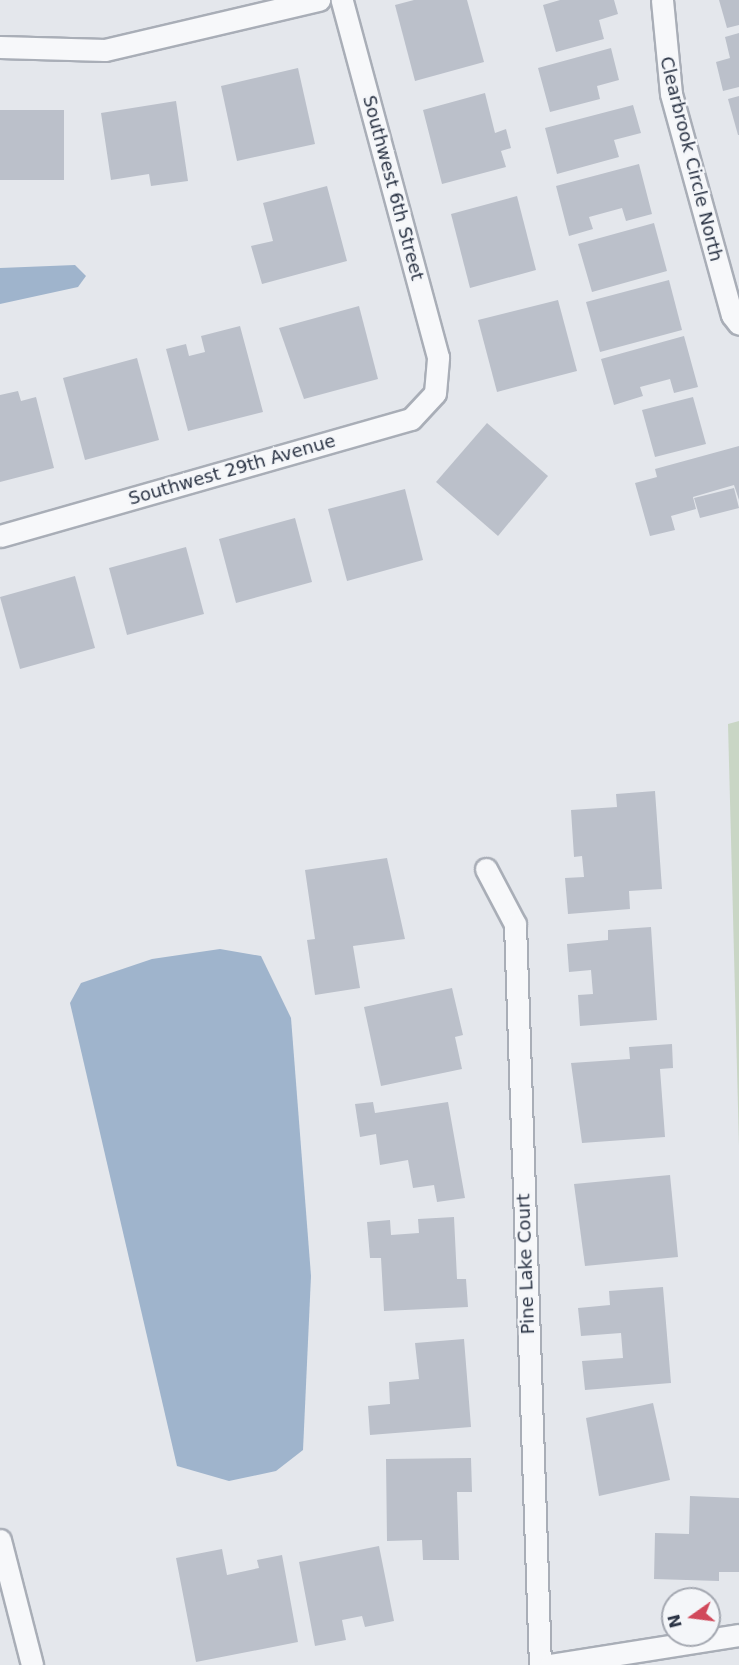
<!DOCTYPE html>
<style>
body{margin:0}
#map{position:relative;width:739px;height:1665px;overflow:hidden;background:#e4e7ec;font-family:"DejaVu Sans",sans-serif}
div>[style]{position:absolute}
.green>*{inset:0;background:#c9d6c5}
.water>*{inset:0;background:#9fb4cc}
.building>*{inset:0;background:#bbc0ca}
.roads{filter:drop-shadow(2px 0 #a9aeb7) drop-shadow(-2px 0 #a9aeb7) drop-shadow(0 2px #a9aeb7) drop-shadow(0 -2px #a9aeb7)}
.minor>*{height:21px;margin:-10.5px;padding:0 10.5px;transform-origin:10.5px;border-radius:10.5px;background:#f7f8fa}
span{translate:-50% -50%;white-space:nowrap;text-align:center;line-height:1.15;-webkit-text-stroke:4.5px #f4f6f9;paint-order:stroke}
.street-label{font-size:18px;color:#2b3445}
.north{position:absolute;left:661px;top:1587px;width:60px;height:60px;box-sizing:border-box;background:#f4f6f9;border:2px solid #a4a8b1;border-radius:50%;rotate:256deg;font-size:16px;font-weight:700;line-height:24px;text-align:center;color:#2b3445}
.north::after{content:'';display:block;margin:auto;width:21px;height:27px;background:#d1495b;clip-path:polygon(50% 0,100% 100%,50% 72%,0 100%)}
</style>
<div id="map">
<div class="green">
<i style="clip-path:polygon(739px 721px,739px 1146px,728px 724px)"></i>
</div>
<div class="water">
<i style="clip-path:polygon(75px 265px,86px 276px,78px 287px,0 304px,0 268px)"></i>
<i style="clip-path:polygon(220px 949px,261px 956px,291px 1018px,311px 1276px,303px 1450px,276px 1471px,229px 1481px,177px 1466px,70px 1003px,81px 983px,152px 959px)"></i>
</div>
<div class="building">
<i style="clip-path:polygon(414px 0,467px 0,484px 62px,415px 81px,395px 5px)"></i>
<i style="clip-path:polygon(560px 0,614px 0,618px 14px,599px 20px,604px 39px,556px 52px,543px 5px)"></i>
<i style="clip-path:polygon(719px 0,739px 0,739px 25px,727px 28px)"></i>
<i style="clip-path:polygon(739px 33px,739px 87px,723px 91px,716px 62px,730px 58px,725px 37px)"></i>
<i style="clip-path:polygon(611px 48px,619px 80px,597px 86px,600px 99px,550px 112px,538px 68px)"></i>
<i style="clip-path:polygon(298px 68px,315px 144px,237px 161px,221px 86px)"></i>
<i style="clip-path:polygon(485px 93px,495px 133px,506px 129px,511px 148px,501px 151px,506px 167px,442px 184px,423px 110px)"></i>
<i style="clip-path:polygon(739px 96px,739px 135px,738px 135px,728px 99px)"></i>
<i style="clip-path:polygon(176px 101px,188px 181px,151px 186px,149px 174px,111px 180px,101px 113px)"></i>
<i style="clip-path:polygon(633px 105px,641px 133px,614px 140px,619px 157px,557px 174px,545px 128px)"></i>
<i style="clip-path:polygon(0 110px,64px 110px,64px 180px,0 180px)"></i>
<i style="clip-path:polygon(639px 164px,652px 214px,626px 221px,622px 208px,589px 217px,593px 229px,569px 236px,556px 186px)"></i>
<i style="clip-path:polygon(327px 186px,347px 261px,262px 284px,251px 246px,273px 241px,263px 203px)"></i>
<i style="clip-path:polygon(517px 196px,536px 270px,470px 288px,451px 214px)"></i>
<i style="clip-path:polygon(654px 223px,667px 271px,592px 292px,578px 244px)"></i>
<i style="clip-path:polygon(669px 280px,682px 330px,600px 352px,586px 302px)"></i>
<i style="clip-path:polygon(558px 300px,577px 371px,497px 392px,478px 320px)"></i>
<i style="clip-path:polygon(359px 306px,378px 379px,304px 399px,279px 328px)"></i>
<i style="clip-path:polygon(240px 326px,263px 412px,188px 431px,166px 349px,186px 344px,189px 356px,205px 352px,201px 336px)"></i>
<i style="clip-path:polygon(684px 336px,698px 387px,674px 393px,670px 379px,640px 387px,643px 396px,614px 405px,601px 359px)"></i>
<i style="clip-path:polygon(137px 358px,159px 440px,85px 460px,63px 378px)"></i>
<i style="clip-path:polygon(18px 391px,21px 401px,36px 397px,54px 468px,0 482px,0 395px)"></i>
<i style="clip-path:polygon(693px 397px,706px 444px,655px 457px,642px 410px)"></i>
<i style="clip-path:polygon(487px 423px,548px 476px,498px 536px,436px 482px)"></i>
<i style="clip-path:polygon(739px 446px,739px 500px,734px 485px,693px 497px,696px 509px,671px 516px,675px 530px,650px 536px,635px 483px,657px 477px,655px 469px)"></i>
<i style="clip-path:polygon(734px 488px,739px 508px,700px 518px,694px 498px)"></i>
<i style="clip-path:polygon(405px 489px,423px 560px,347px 581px,328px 509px)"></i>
<i style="clip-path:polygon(295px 518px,312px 582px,236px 603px,219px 539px)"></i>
<i style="clip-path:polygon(186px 547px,204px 614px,127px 635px,109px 568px)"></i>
<i style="clip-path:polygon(75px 576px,95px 648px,20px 669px,0 597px)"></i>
<i style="clip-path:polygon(655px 791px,662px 889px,629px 891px,630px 909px,568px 914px,565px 878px,584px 877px,582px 856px,574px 857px,571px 810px,617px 807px,616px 794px)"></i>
<i style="clip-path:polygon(387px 858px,405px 939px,353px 946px,360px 988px,315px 995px,307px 940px,315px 939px,305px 870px)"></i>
<i style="clip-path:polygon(651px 927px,657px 1020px,580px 1026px,578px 995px,593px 994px,591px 970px,569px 972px,567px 944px,608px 940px,608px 930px)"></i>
<i style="clip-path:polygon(452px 988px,463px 1035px,455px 1037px,462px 1069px,381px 1086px,364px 1007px)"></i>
<i style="clip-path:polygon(672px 1044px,673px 1068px,660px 1069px,665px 1137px,582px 1143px,571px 1063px,630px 1059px,629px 1047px)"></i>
<i style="clip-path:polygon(373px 1102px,375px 1113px,448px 1102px,465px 1198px,437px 1202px,434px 1185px,413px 1188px,408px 1160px,380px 1165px,376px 1134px,360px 1137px,355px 1104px)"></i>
<i style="clip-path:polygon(670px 1175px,678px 1257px,585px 1266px,574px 1184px)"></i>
<i style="clip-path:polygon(454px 1217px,457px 1279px,466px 1279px,468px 1307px,384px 1311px,381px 1258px,370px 1258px,367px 1222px,390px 1220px,391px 1235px,419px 1233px,418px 1219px)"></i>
<i style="clip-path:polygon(663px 1287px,671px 1383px,585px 1390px,582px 1361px,623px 1358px,621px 1333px,581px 1336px,578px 1308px,610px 1305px,609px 1291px)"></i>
<i style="clip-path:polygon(464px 1339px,471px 1427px,370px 1435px,368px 1406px,390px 1404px,389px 1382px,419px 1379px,415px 1343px)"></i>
<i style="clip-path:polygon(653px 1403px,670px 1480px,599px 1496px,586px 1418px)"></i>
<i style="clip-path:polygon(471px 1458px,472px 1492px,457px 1492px,459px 1560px,423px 1560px,422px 1540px,387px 1541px,386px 1459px)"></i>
<i style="clip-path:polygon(690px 1496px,739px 1498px,739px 1572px,719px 1572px,719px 1581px,654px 1579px,655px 1533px,689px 1534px)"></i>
<i style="clip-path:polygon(379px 1546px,394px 1621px,365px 1627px,362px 1616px,342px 1620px,346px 1640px,315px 1646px,299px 1562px)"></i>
<i style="clip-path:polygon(222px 1549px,227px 1575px,259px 1568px,257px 1560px,282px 1555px,298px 1642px,196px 1662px,176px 1558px)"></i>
</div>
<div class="roads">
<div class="minor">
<i style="left:662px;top:0;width:94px;rotate:84.5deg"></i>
<i style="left:671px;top:94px;width:229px;rotate:74.6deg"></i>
<i style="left:732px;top:315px;width:11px;rotate:52deg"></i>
<i style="left:0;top:47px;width:105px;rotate:1.6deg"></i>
<i style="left:105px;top:50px;width:220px;rotate:-13.2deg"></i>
<i style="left:0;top:536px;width:427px;rotate:-15.9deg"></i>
<i style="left:411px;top:419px;width:35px;rotate:-47deg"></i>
<i style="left:435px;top:393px;width:36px;rotate:-85deg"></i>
<i style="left:438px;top:357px;width:370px;rotate:-105.1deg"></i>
<i style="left:486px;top:869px;width:62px;rotate:62.2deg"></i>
<i style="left:515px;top:924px;width:741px;rotate:88.07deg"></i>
<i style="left:0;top:1540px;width:129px;rotate:75.6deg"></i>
<i style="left:550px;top:1665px;width:191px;rotate:-9deg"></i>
</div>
</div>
<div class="street-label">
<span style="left:691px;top:159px;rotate:76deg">Clearbrook Circle North</span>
<span style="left:393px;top:188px;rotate:75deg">Southwest 6th Street</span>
<span style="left:232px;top:470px;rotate:-16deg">Southwest 29th Avenue</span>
<span style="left:526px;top:1264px;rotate:-92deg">Pine Lake Court</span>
</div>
<div class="north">N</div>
</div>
